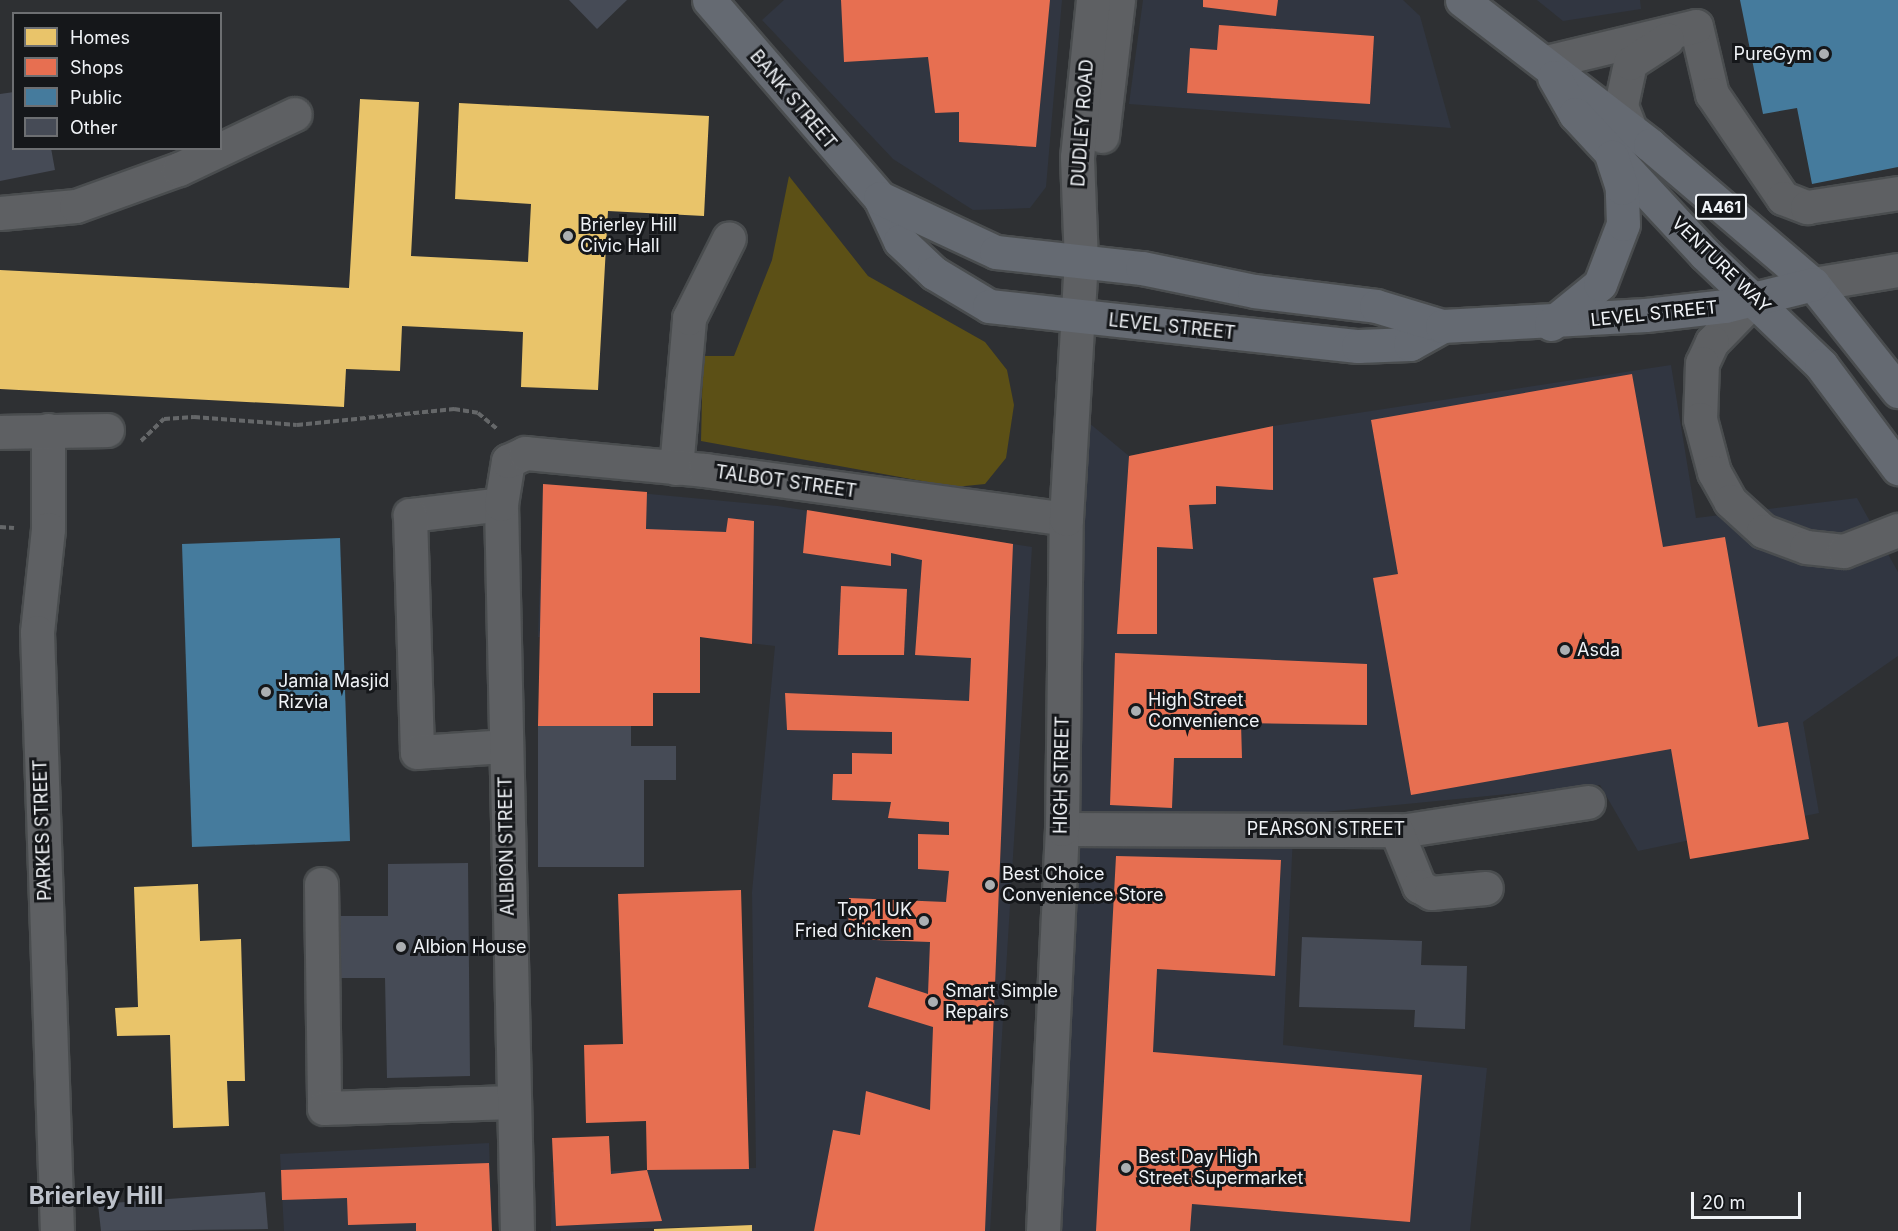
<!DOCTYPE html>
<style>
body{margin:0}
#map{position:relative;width:1898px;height:1231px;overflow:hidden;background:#2e3033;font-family:Inter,sans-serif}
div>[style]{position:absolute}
.built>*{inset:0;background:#313641}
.green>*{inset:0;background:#5c5016}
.homes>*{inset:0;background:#e9c46a}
.shops>*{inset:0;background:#e76f51}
.public>*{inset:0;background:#457b9d}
.building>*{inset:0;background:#464b56}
.path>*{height:4px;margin-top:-2px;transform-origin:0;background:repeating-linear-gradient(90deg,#656769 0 6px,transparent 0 9px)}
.roads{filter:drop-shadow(2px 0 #4a4d4f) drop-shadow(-2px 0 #4a4d4f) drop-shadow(0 2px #4a4d4f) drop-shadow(0 -2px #4a4d4f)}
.minor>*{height:33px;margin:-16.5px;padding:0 16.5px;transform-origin:16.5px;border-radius:16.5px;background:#5e6063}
.major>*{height:33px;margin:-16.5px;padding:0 16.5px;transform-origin:16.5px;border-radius:16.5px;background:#656a72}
.dots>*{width:16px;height:16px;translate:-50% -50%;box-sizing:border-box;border:3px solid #15171a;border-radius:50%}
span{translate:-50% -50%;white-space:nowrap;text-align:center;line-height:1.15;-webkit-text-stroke:6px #15171a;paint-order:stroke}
.shield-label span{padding:2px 4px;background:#15171a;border:2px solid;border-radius:4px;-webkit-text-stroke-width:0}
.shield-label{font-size:16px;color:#f0f3f7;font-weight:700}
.poi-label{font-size:18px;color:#f0f3f7}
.right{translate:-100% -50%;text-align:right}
.left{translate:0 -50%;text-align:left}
.street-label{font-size:18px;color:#f0f3f7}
.district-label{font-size:24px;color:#bec3cc;font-weight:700}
.legend{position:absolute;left:12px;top:12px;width:210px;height:138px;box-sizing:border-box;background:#15171a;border:2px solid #6d6f72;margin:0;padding:8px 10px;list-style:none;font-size:18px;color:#f0f3f7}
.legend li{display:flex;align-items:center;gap:12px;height:30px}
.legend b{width:30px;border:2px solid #6d6f72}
.scale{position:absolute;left:1691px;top:1192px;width:110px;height:27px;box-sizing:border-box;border:3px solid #f0f3f7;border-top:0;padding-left:8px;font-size:18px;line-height:21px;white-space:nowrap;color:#f0f3f7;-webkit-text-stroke:4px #15171a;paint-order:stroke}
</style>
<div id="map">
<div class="built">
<i style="clip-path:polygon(784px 0,1062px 0,1046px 187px,1030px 208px,973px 210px,893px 159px,762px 20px)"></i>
<i style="clip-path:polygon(1143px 0,1403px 0,1420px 16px,1451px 128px,1129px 104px)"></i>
<i style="clip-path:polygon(1537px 0,1640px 0,1641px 9px,1563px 21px)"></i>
<i style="clip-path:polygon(1671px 365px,1696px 518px,1857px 498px,1898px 572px,1898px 656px,1803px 722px,1819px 813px,1638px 851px,1600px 785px,1294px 815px,1283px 1045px,1487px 1068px,1470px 1231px,1043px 1231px,1071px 408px,1129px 456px,1273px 426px)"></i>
<i style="clip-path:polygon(543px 484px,778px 506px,1032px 547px,990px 1231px,752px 1231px,752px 1225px,551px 1231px,552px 1172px,756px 1168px,752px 892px,775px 646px,700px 637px,538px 637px)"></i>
<i style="clip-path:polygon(489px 1143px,492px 1231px,284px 1231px,280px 1154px)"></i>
</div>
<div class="green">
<i style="clip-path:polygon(789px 176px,868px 276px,985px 342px,1007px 370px,1014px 405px,1006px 458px,985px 484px,955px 487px,701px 441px,703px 356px,734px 356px,772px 260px)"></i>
</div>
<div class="homes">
<i style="clip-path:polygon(360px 99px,419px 102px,411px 256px,528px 262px,531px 204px,455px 199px,459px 103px,709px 116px,704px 216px,608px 211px,598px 390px,521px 387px,523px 332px,402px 326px,400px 371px,346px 369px,344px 407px,0 389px,0 270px,349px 288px)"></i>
<i style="clip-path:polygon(198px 884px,200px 941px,241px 939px,245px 1081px,227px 1081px,229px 1126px,173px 1128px,170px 1035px,117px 1036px,115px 1008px,138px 1007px,134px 887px)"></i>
<i style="clip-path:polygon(752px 1225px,752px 1231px,654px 1231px,654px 1229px)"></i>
</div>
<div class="shops">
<i style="clip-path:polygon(841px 0,1050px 0,1036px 147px,959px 142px,959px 112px,935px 113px,928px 57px,844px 62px)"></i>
<i style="clip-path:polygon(1203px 0,1278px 0,1276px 16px,1203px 7px)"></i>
<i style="clip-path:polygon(1219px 25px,1374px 36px,1370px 104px,1187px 93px,1190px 48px,1217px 50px)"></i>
<i style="clip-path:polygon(1632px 374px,1663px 547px,1725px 537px,1758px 727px,1788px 722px,1809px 839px,1690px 859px,1671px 749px,1411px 795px,1373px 578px,1398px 574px,1371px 420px)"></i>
<i style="clip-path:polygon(1273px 426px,1273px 490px,1216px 486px,1216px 504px,1189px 505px,1193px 549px,1157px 547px,1157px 634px,1117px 634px,1129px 456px)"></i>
<i style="clip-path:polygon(543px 484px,647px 492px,646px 529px,726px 532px,728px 518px,754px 521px,752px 644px,700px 637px,700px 693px,653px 693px,653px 726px,538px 726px)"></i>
<i style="clip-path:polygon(807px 510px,1013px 544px,985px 1231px,814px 1231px,833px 1130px,860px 1135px,866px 1091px,930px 1110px,933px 1027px,868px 1007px,876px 977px,928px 994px,930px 942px,848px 939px,849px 898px,946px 902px,949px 871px,918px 869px,918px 834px,949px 835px,949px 822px,888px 818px,891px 802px,832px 800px,833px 774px,852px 774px,852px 753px,892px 754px,892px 732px,787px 730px,785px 693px,969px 701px,971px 658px,915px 655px,922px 560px,891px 553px,891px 566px,803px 553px)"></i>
<i style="clip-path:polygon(841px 586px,907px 589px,904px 655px,838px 655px)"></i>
<i style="clip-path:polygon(1115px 653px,1367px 664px,1367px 725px,1241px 723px,1242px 758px,1174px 758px,1172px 808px,1110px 805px)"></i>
<i style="clip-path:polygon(1116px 856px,1281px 860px,1275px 976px,1157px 969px,1153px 1052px,1422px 1075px,1410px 1222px,1192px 1204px,1190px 1231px,1096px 1231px)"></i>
<i style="clip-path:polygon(741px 890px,749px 1169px,647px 1170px,646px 1121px,586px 1123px,584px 1045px,623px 1044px,618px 894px)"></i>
<i style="clip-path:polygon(609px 1136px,611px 1174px,647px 1170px,662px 1221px,556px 1226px,552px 1138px)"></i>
<i style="clip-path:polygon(489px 1163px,492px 1231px,416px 1231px,416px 1223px,348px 1225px,347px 1198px,282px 1200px,281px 1170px)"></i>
</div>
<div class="public">
<i style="clip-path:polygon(1740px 0,1898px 0,1898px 167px,1812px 184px,1797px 108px,1763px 114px)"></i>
<i style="clip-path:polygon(340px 538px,350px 841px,192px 847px,182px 544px)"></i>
</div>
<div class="building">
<i style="clip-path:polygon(569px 0,627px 0,597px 29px)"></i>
<i style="clip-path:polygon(14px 92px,14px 148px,51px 148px,55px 170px,0 181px,0 94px)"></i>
<i style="clip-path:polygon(538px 726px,631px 726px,631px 746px,676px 746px,676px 780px,644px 780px,644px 867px,538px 867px)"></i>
<i style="clip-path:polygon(468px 863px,470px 1076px,387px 1078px,385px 978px,335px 978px,334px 916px,388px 916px,388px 864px)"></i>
<i style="clip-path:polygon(1302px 937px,1422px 941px,1421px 965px,1467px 966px,1465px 1029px,1414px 1027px,1415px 1010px,1299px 1007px)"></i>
<i style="clip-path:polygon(265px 1192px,268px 1229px,101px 1231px,98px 1204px)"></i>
</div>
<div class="path">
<i style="left:141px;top:441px;width:32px;rotate:-44deg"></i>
<i style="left:164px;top:419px;width:30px;rotate:-4deg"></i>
<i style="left:194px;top:417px;width:103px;rotate:4.4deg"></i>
<i style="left:297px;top:425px;width:158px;rotate:-5.8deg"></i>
<i style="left:454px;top:409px;width:24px;rotate:9deg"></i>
<i style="left:478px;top:413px;width:25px;rotate:40deg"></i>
<i style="left:0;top:527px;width:14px;rotate:4deg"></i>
</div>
<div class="roads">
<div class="minor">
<i style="left:1696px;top:26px;width:70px;rotate:76.8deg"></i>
<i style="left:1712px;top:94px;width:126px;rotate:55.7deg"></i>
<i style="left:1783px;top:198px;width:26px;rotate:21deg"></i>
<i style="left:1807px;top:207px;width:92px;rotate:-8.7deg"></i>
<i style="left:1546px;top:62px;width:154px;rotate:-13.5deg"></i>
<i style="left:1630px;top:129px;width:26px;rotate:-111deg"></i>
<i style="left:1621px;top:105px;width:43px;rotate:-77.9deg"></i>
<i style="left:1630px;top:63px;width:44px;rotate:-33deg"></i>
<i style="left:1102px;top:136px;width:137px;rotate:-83.3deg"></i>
<i style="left:0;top:213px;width:76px;rotate:-5.3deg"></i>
<i style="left:76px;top:206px;width:109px;rotate:-19.8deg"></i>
<i style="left:179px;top:169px;width:128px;rotate:-25.4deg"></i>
<i style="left:1813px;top:284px;width:86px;rotate:-9.4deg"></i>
<i style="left:1755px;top:298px;width:62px;rotate:134.3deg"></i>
<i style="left:1712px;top:342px;width:23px;rotate:115deg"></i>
<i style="left:1702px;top:363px;width:56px;rotate:92deg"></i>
<i style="left:1700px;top:419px;width:55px;rotate:75.2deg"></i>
<i style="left:1714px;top:472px;width:33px;rotate:61deg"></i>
<i style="left:1730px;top:501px;width:45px;rotate:42.3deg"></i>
<i style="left:1763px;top:531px;width:46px;rotate:20.4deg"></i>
<i style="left:1806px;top:547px;width:38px;rotate:6deg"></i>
<i style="left:1844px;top:551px;width:58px;rotate:-21.3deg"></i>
<i style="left:48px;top:430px;width:99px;rotate:90deg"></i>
<i style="left:48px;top:529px;width:104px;rotate:96.1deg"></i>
<i style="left:37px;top:632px;width:599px;rotate:88.09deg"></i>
<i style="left:0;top:432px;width:107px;rotate:-1.1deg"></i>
<i style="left:676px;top:468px;width:151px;rotate:-85deg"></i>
<i style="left:689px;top:318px;width:89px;rotate:-63.4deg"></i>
<i style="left:501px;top:504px;width:92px;rotate:173.1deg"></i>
<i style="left:410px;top:515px;width:237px;rotate:88.3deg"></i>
<i style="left:417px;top:752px;width:88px;rotate:-3.9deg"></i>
<i style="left:1062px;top:829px;width:345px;rotate:0.2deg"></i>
<i style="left:1407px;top:830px;width:183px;rotate:-8.8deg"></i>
<i style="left:1396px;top:830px;width:61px;rotate:67.7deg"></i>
<i style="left:1419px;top:886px;width:14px;rotate:30deg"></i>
<i style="left:1431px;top:893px;width:55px;rotate:-5.2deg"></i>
<i style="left:321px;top:884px;width:224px;rotate:89.2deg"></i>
<i style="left:324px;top:1108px;width:188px;rotate:-1.8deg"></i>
<i style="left:517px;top:1231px;width:727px;rotate:-91.26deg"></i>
<i style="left:501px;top:504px;width:44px;rotate:-80.8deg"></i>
<i style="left:508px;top:461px;width:19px;rotate:-25deg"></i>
<i style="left:525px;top:453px;width:181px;rotate:5.4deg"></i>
<i style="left:705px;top:470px;width:364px;rotate:7.7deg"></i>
<i style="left:1043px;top:1231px;width:402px;rotate:-87.3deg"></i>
<i style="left:1062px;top:829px;width:310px;rotate:-89.3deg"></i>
<i style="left:1066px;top:519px;width:257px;rotate:-86.7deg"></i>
<i style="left:1081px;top:262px;width:105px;rotate:-92.2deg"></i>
<i style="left:1077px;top:157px;width:158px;rotate:-84.2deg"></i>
</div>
<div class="major">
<i style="left:709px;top:0;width:262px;rotate:49.2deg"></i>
<i style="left:880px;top:198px;width:47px;rotate:65.1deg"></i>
<i style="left:900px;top:241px;width:47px;rotate:43.3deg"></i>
<i style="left:934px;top:273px;width:64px;rotate:31deg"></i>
<i style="left:989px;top:306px;width:371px;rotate:6.2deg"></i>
<i style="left:1358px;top:346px;width:52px;rotate:-2.2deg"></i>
<i style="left:1410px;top:344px;width:37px;rotate:-29deg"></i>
<i style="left:1462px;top:0;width:237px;rotate:37.6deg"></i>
<i style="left:1650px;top:145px;width:214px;rotate:40.5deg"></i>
<i style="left:1813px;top:284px;width:137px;rotate:51.5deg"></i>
<i style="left:1554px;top:77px;width:43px;rotate:60.4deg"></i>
<i style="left:1575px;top:114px;width:191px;rotate:47.1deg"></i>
<i style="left:1705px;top:254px;width:161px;rotate:43.7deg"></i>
<i style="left:1821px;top:365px;width:129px;rotate:53.2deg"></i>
<i style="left:880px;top:198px;width:128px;rotate:25deg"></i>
<i style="left:996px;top:252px;width:147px;rotate:6.3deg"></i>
<i style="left:1142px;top:268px;width:114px;rotate:11.6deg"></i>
<i style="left:1254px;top:291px;width:123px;rotate:7deg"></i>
<i style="left:1376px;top:306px;width:69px;rotate:16.9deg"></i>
<i style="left:1442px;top:326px;width:204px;rotate:-3.1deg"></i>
<i style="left:1646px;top:315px;width:80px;rotate:-6.5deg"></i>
<i style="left:1725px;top:306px;width:91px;rotate:-14deg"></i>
<i style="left:1551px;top:324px;width:63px;rotate:-39.2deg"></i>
<i style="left:1600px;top:284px;width:64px;rotate:-69deg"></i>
<i style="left:1623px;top:224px;width:36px;rotate:-92deg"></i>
<i style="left:1622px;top:188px;width:33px;rotate:-108deg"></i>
</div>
</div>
<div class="dots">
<i style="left:1824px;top:54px;background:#acafb2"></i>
<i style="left:568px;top:236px;background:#acafb2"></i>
<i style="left:1565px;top:650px;background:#acafb2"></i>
<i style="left:266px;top:692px;background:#acafb2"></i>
<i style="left:1136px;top:711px;background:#acafb2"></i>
<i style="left:990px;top:885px;background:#acafb2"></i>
<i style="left:924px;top:921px;background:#acafb2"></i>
<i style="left:401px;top:947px;background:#acafb2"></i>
<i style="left:933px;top:1002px;background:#acafb2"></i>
<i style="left:1126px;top:1168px;background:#acafb2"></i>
</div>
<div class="shield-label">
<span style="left:1721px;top:207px">A461</span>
</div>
<div class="poi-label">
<span class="right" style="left:1812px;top:54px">PureGym</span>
<span class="left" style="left:580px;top:236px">Brierley Hill<br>Civic Hall</span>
<span class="left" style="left:1577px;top:650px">Asda</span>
<span class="left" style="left:278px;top:692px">Jamia Masjid<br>Rizvia</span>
<span class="left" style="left:1148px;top:711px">High Street<br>Convenience</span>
<span class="left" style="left:1002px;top:885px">Best Choice<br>Convenience Store</span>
<span class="right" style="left:912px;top:921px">Top 1 UK<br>Fried Chicken</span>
<span class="left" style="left:413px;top:947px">Albion House</span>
<span class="left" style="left:945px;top:1002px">Smart Simple<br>Repairs</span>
<span class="left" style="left:1138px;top:1168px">Best Day High<br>Street Supermarket</span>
</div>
<div class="street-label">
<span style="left:793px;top:100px;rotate:50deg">BANK STREET</span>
<span style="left:1083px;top:123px;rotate:-86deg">DUDLEY ROAD</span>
<span style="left:1721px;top:265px;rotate:44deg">VENTURE WAY</span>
<span style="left:1654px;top:314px;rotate:-6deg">LEVEL STREET</span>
<span style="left:1172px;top:327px;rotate:6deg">LEVEL STREET</span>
<span style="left:786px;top:482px;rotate:8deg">TALBOT STREET</span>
<span style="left:1062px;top:775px;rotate:-89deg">HIGH STREET</span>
<span style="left:1326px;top:829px">PEARSON STREET</span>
<span style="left:43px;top:830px;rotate:-92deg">PARKES STREET</span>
<span style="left:507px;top:846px;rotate:-91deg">ALBION STREET</span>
</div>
<div class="district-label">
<span style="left:96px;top:1196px">Brierley Hill</span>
</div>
<ul class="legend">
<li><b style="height:16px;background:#e9c46a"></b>Homes</li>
<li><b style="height:16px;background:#e76f51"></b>Shops</li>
<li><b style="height:16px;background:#457b9d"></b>Public</li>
<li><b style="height:16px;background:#464b56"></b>Other</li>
</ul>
<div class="scale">20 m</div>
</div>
